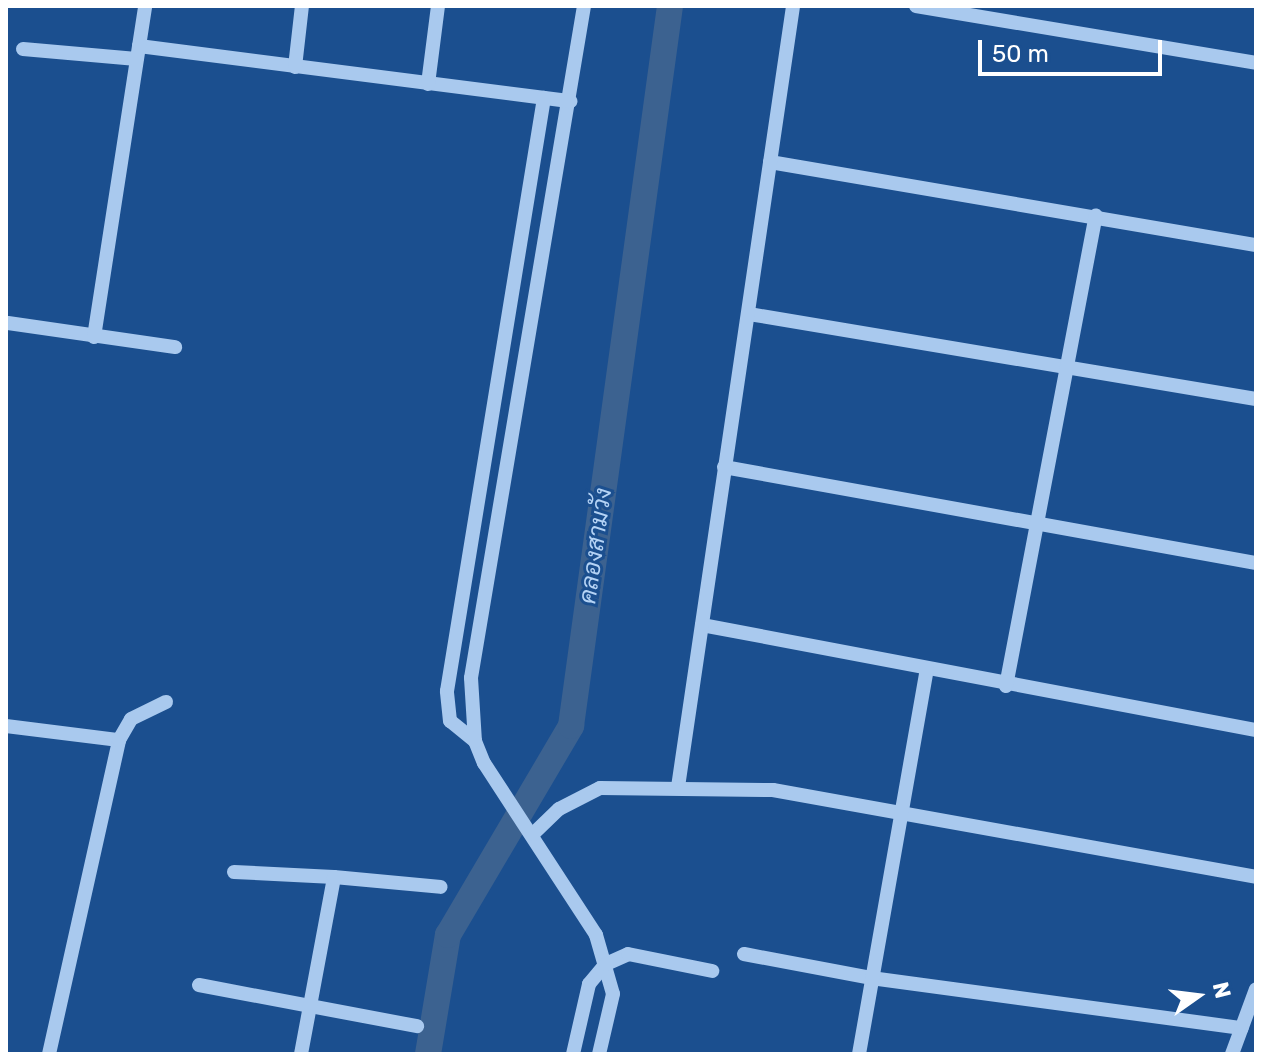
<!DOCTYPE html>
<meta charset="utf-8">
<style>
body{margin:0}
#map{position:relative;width:1262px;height:1060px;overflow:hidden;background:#1b4f8f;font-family:Rubik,Sarabun,sans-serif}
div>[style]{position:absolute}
.canal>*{height:26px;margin:-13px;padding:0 13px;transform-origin:13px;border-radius:13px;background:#3c6290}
.minor>*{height:14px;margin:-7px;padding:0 7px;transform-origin:7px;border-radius:7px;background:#a9c9ee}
span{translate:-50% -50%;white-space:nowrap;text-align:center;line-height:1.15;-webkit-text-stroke:6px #1b4f8f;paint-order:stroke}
.water-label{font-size:24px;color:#b5d3f5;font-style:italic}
.frame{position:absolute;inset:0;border:8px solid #fff;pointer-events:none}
.north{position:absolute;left:1158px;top:956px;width:80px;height:80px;-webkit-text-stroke:6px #1b4f8f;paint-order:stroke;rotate:76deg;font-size:22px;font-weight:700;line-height:32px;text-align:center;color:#fff}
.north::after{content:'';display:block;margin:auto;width:28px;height:36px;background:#fff;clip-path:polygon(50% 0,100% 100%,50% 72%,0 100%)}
.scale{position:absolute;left:978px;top:40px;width:184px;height:36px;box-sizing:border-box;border:4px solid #fff;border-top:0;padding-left:10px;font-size:24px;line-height:28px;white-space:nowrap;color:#fff;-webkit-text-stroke:6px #1b4f8f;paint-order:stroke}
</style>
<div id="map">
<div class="canal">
<i style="left:428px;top:1054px;width:121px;rotate:-80.5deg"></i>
<i style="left:448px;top:935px;width:243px;rotate:-59.5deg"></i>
<i style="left:571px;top:726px;width:727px;rotate:-82.17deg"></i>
</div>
<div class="minor">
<i style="left:584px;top:6px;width:681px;rotate:99.55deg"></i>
<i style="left:471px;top:678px;width:63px;rotate:86.4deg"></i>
<i style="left:475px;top:741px;width:24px;rotate:68deg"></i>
<i style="left:484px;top:763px;width:205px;rotate:56.9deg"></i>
<i style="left:596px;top:935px;width:61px;rotate:73.9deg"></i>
<i style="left:613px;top:994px;width:62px;rotate:103.1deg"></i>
<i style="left:916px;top:6px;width:345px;rotate:9.5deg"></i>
<i style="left:139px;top:46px;width:435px;rotate:7.3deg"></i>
<i style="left:23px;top:49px;width:114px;rotate:5deg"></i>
<i style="left:295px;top:67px;width:61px;rotate:-83.5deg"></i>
<i style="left:428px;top:84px;width:79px;rotate:-82.7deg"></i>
<i style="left:770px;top:162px;width:493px;rotate:9.7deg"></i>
<i style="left:749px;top:314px;width:514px;rotate:9.52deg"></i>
<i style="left:8px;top:323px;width:169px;rotate:8.2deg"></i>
<i style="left:94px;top:337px;width:335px;rotate:-81.2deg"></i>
<i style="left:724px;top:467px;width:541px;rotate:10.23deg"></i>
<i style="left:702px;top:625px;width:564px;rotate:10.73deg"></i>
<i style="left:1006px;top:686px;width:479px;rotate:-79.2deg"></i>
<i style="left:6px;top:726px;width:114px;rotate:7.1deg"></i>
<i style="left:475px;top:741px;width:32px;rotate:-141deg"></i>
<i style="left:450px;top:721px;width:30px;rotate:-96deg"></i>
<i style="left:447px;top:691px;width:601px;rotate:-80.71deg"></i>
<i style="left:678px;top:787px;width:789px;rotate:-81.62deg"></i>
<i style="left:533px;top:834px;width:36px;rotate:-44deg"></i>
<i style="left:559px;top:809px;width:46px;rotate:-27.1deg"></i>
<i style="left:600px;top:788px;width:173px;rotate:0.7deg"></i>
<i style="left:773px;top:790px;width:491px;rotate:10.2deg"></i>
<i style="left:234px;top:872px;width:100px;rotate:2.9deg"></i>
<i style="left:744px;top:954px;width:129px;rotate:10.7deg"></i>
<i style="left:871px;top:978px;width:374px;rotate:7.7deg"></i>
<i style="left:199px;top:985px;width:222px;rotate:10.7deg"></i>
<i style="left:49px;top:1054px;width:322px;rotate:-77.4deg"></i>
<i style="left:119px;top:740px;width:24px;rotate:-60deg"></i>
<i style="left:131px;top:719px;width:39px;rotate:-26deg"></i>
<i style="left:301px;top:1054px;width:180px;rotate:-79.4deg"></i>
<i style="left:334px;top:877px;width:107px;rotate:5.3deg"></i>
<i style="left:573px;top:1054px;width:72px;rotate:-77.1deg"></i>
<i style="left:589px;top:984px;width:26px;rotate:-50deg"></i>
<i style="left:606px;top:964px;width:24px;rotate:-24deg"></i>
<i style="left:628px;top:954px;width:86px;rotate:11.4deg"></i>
<i style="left:859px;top:1054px;width:391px;rotate:-80deg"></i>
<i style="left:1232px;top:1054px;width:69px;rotate:-69.7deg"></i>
</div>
<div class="water-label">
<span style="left:596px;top:546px;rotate:-82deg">คลองสามวัง</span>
</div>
<div class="frame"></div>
<div class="north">N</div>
<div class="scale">50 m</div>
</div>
